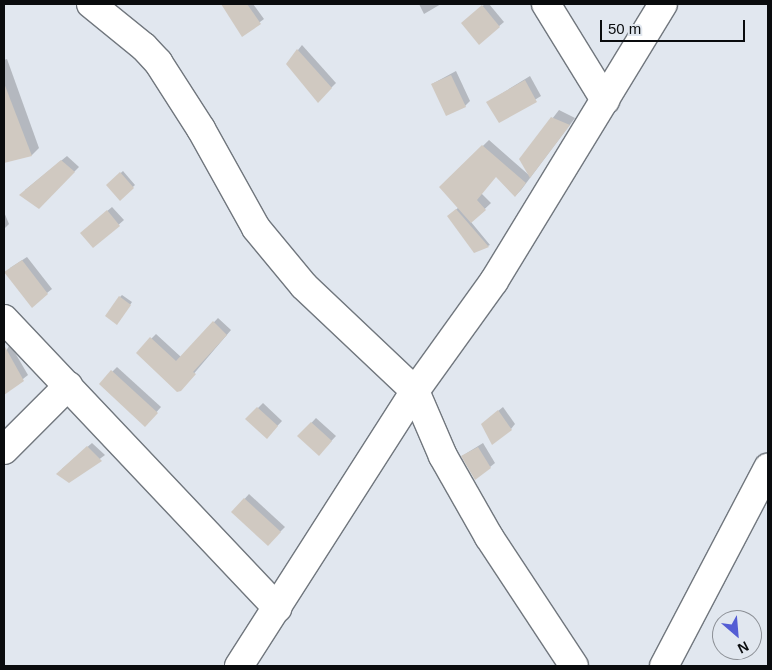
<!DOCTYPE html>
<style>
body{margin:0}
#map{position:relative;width:772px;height:670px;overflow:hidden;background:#e1e7ef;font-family:Arial,sans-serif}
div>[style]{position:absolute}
.shadow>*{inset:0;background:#0003}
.building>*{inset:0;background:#d0c9c1}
.roads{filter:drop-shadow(1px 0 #71777e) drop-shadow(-1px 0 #71777e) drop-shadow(0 1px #71777e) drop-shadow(0 -1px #71777e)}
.minor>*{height:28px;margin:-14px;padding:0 14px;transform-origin:14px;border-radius:14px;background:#fff}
span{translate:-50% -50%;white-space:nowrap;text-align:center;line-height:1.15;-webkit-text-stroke:4.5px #e1e7ef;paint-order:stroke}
.frame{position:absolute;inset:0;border:5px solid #0a0c0e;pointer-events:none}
.north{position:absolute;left:712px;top:610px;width:50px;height:50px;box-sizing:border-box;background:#e1e7ef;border:1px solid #8b8f95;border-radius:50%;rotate:153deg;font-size:14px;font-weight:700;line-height:20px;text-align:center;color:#0a0c0e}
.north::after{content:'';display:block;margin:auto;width:18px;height:22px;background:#545dd4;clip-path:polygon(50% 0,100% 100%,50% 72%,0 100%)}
.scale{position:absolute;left:600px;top:20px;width:145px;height:22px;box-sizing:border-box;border:2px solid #0a0c0e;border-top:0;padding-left:6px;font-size:15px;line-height:18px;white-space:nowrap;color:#0a0c0e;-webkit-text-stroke:4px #e1e7ef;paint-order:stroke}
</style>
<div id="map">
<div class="shadow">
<i style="clip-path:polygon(222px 4px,253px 4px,264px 19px,243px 35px)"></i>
<i style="clip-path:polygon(419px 4px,441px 4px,424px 14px)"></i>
<i style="clip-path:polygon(485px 4px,489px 4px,504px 22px,479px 43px,467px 19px)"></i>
<i style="clip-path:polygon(302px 45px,336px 83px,318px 101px,287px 64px)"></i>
<i style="clip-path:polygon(7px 59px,39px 148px,32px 155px,4px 161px,4px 60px)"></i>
<i style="clip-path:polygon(456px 71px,470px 101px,465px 106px,432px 84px)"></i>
<i style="clip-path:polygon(530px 76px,541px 96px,499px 122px,488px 102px)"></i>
<i style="clip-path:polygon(559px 110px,575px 118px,521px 190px,515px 196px,496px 176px,481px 193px,491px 203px,471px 222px,490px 245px,474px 252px,451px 214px,459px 207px,441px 187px,489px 140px,530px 176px,521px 159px)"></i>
<i style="clip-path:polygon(67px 156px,79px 167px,39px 207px,25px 190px)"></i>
<i style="clip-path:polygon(123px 171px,135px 185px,120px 199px,107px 185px)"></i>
<i style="clip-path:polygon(112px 207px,124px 220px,93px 247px,86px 229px)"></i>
<i style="clip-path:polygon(4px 212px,9px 224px,4px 229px)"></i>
<i style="clip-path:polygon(27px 257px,52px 289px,47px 293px,10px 268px)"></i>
<i style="clip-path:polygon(122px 295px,132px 302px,119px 321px,120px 297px)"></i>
<i style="clip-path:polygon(218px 318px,231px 330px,180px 390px,137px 353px,156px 334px,181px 357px)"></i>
<i style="clip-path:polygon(10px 344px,28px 375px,9px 390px,4px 383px,4px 355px)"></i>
<i style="clip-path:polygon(117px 367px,161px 407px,145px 425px,100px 384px)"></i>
<i style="clip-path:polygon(263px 403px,282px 421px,267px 437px,247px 419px)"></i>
<i style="clip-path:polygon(503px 407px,515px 424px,511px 429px,487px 420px)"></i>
<i style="clip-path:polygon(316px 418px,336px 436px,319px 454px,299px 436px)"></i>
<i style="clip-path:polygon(92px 443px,105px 455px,69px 482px,62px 469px)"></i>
<i style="clip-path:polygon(483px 443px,495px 463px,490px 467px,462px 456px)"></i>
<i style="clip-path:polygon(249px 494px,285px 527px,268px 544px,233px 512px)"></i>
</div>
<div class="building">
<i style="clip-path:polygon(221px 4px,247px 4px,261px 24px,242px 37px)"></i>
<i style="clip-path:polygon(482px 5px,500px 27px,479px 45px,461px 23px)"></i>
<i style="clip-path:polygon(297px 49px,332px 88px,318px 103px,286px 64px)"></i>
<i style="clip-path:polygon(451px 75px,466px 107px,446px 116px,431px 84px)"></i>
<i style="clip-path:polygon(525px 80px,537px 102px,499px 123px,486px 102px)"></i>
<i style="clip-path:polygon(4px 83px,32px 156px,4px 163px)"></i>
<i style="clip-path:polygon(551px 117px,570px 125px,530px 178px,519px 159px)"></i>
<i style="clip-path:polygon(482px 145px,526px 183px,515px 197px,496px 177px,477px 200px,486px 210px,471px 223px,439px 187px)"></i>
<i style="clip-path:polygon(61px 160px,75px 172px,39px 209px,19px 195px)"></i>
<i style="clip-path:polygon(120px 172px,134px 188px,120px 201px,106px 185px)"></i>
<i style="clip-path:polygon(456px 209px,489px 247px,474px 253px,447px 216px)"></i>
<i style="clip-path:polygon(107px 210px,120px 226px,93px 248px,80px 233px)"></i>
<i style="clip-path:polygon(22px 260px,48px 294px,32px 308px,4px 272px)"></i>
<i style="clip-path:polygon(119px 296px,131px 305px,117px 325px,105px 316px)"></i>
<i style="clip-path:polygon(213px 321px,227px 335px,193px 372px,196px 374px,181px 391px,177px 392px,136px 353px,150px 337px,176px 361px)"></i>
<i style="clip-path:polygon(4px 345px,24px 381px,4px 395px)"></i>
<i style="clip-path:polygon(111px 370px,158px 413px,145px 427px,99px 384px)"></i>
<i style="clip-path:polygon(257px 407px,278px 426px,267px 439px,245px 419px)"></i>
<i style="clip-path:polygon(498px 410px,512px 430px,492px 445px,481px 424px)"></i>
<i style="clip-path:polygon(311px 422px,332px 441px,319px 456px,297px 436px)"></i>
<i style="clip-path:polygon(87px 446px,102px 461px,69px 483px,56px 474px)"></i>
<i style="clip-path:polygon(478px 447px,491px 468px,475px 480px,461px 456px)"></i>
<i style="clip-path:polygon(244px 498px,281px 532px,268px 546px,231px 512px)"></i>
</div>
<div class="roads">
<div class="minor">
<i style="left:91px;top:4px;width:68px;rotate:39.1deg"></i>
<i style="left:144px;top:47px;width:21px;rotate:47deg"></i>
<i style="left:158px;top:62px;width:80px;rotate:57.3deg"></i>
<i style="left:201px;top:129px;width:113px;rotate:60.9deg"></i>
<i style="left:256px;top:228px;width:75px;rotate:50.4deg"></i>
<i style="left:304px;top:286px;width:153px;rotate:43.4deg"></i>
<i style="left:415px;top:391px;width:71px;rotate:66.7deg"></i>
<i style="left:443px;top:456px;width:93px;rotate:60.4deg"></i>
<i style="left:489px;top:537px;width:154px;rotate:56.6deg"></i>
<i style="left:546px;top:4px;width:113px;rotate:58.4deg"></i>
<i style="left:4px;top:319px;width:398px;rotate:46.6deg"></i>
<i style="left:4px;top:450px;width:91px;rotate:-45deg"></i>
<i style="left:239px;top:666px;width:326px;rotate:-57.4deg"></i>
<i style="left:415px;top:391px;width:135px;rotate:-54.3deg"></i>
<i style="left:494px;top:281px;width:324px;rotate:-58.6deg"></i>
<i style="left:664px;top:666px;width:224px;rotate:-62.3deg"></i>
</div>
</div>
<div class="frame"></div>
<div class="north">N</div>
<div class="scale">50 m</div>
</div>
